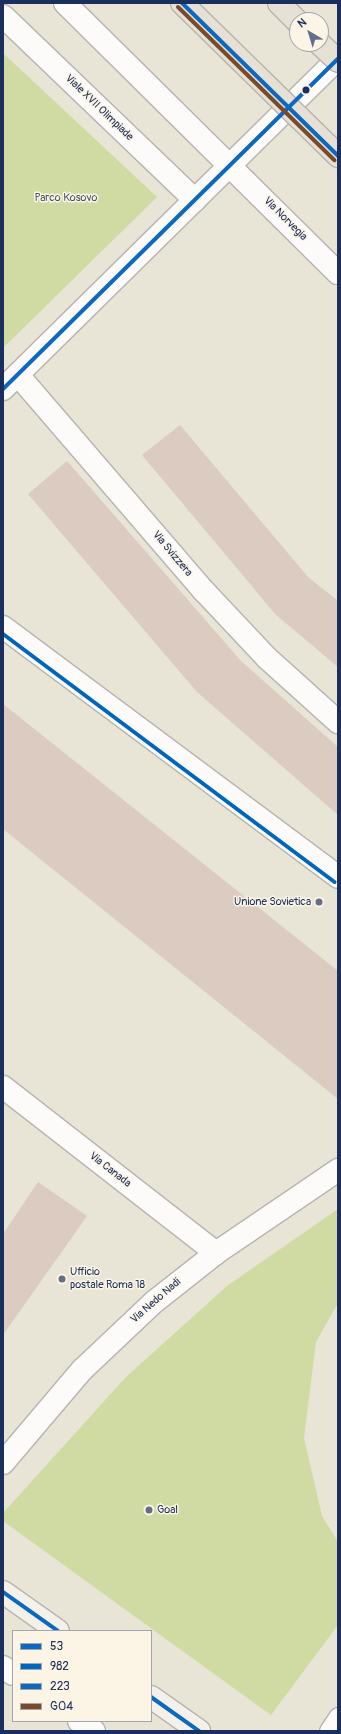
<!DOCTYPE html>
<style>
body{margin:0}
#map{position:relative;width:341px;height:1734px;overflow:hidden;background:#e8e4d6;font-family:Pangolin,sans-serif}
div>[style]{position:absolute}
.green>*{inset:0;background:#cfdba2}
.building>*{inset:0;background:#dbcbc0}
.roads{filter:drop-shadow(1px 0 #b5b4b0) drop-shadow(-1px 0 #b5b4b0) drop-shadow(0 1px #b5b4b0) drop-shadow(0 -1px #b5b4b0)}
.lane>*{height:16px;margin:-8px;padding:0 8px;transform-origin:8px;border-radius:8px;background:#fcfbf9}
.street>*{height:22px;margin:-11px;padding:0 11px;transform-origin:11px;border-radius:11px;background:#fcfbf9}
.secondary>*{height:22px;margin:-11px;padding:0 11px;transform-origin:11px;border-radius:11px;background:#f4f1ea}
.primary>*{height:22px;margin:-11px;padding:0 11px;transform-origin:11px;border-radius:11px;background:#e7e1d5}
.bridges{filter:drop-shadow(1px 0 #b5b4b0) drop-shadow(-1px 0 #b5b4b0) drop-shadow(0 1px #b5b4b0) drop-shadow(0 -1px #b5b4b0)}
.primary-bridge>*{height:22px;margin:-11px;padding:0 11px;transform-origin:11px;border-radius:11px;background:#e7e1d5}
.bus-1>*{height:4px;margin:-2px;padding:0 2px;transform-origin:2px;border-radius:2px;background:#0c69bf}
.bus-2>*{height:4px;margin:-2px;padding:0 2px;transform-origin:2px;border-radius:2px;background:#0065bd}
.bus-3>*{height:4px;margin:-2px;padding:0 2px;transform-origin:2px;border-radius:2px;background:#0c69bf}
.bus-4>*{height:4px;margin:-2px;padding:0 2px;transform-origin:2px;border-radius:2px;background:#7a4b2a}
.dots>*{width:11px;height:11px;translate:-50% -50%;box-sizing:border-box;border:2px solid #fcf5e5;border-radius:50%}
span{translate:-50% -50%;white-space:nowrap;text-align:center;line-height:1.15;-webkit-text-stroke:3px #fcf5e5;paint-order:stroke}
.street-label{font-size:11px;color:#1b2f5e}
.park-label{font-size:11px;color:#435864}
.poi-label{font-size:11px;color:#1b2f5e}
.right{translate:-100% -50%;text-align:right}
.left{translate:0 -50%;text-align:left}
.frame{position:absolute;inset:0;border:4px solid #1b2f5e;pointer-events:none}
.legend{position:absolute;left:12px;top:1630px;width:140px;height:92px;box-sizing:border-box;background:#fcf5e5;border:1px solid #a2a6af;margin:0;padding:5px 7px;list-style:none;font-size:12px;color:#1b2f5e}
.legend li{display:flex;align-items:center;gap:8px;height:20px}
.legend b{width:20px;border:1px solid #a2a6af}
.north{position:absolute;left:289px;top:12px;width:40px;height:40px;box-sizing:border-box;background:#fcf5e5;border:1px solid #a2a6af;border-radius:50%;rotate:322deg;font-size:11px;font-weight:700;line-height:16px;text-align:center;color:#1b2f5e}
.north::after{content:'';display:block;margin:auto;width:14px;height:18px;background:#636e88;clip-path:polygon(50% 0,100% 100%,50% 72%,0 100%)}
</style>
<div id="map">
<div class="green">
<i style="clip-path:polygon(4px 54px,157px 197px,3px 348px,3px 55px)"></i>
<i style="clip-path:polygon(338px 1209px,338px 1303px,316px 1342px,304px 1438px,322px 1516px,338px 1542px,338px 1625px,271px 1715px,3px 1521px,3px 1513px,126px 1377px,227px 1286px)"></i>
</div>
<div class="building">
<i style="clip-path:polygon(180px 425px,308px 577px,338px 601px,338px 667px,276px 615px,142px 455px)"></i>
<i style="clip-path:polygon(67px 461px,241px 661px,338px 747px,338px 815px,197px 692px,28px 494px)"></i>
<i style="clip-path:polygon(3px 704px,338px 971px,338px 1099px,3px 829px)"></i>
<i style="clip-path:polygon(38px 1182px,87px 1216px,3px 1335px,3px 1234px)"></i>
</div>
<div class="roads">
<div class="lane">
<i style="left:328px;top:1731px;width:18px;rotate:-56deg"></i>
</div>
<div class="street">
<i style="left:65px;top:3px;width:384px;rotate:44.7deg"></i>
<i style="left:3px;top:16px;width:266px;rotate:43.8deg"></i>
<i style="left:18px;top:375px;width:285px;rotate:49.3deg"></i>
<i style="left:204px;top:591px;width:92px;rotate:46.8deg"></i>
<i style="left:267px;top:658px;width:96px;rotate:42deg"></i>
<i style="left:3px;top:389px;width:470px;rotate:-44.6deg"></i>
<i style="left:3px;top:627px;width:418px;rotate:36.7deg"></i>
<i style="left:3px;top:1087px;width:270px;rotate:37.9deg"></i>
<i style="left:3px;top:1463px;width:122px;rotate:-49.7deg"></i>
<i style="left:82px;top:1370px;width:99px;rotate:-43.4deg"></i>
<i style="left:154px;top:1302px;width:79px;rotate:-38.3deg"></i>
<i style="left:216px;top:1253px;width:148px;rotate:-34.2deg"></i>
<i style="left:3px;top:1667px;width:12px;rotate:35deg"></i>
<i style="left:79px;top:1721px;width:18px;rotate:34deg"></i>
</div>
<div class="secondary">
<i style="left:3px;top:1592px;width:67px;rotate:35.3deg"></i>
<i style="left:151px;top:1697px;width:59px;rotate:35.3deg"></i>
</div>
<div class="primary">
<i style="left:279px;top:3px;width:25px;rotate:45deg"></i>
</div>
</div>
<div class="bridges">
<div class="primary-bridge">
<i style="left:182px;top:3px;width:219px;rotate:44.4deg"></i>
<i style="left:320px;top:44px;width:25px;rotate:43deg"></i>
</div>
</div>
<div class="bus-1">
<i style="left:3px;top:389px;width:470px;rotate:-44.6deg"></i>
<i style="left:3px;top:1592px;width:67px;rotate:35.3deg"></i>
<i style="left:151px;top:1697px;width:59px;rotate:35.3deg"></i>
</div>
<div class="bus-2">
<i style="left:3px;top:634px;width:414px;rotate:36.8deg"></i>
</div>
<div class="bus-3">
<i style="left:182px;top:3px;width:219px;rotate:44.4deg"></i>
</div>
<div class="bus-4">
<i style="left:178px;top:7px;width:219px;rotate:44.4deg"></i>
</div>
<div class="dots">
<i style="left:306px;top:90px;background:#1b2f5e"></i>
<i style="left:319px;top:902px;background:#636e88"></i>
<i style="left:62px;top:1279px;background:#636e88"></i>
<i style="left:149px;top:1510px;background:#636e88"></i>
</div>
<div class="street-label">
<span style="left:99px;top:108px;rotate:44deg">Viale XVII Olimpiade</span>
<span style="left:285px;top:219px;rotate:45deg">Via Norvegia</span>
<span style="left:172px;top:554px;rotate:50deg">Via Svizzera</span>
<span style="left:110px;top:1170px;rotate:38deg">Via Canada</span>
<span style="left:156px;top:1301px;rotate:-41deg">Via Nedo Nadi</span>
</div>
<div class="park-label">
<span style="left:66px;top:198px">Parco Kosovo</span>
</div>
<div class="poi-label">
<span class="right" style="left:311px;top:902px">Unione Sovietica</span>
<span class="left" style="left:70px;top:1279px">Ufficio<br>postale Roma 18</span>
<span class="left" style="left:157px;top:1510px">Goal</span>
</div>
<div class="frame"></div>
<ul class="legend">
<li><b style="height:5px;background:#0c69bf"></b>53</li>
<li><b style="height:5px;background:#0065bd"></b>982</li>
<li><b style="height:5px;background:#0c69bf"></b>223</li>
<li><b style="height:5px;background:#7a4b2a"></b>G04</li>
</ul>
<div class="north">N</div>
</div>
